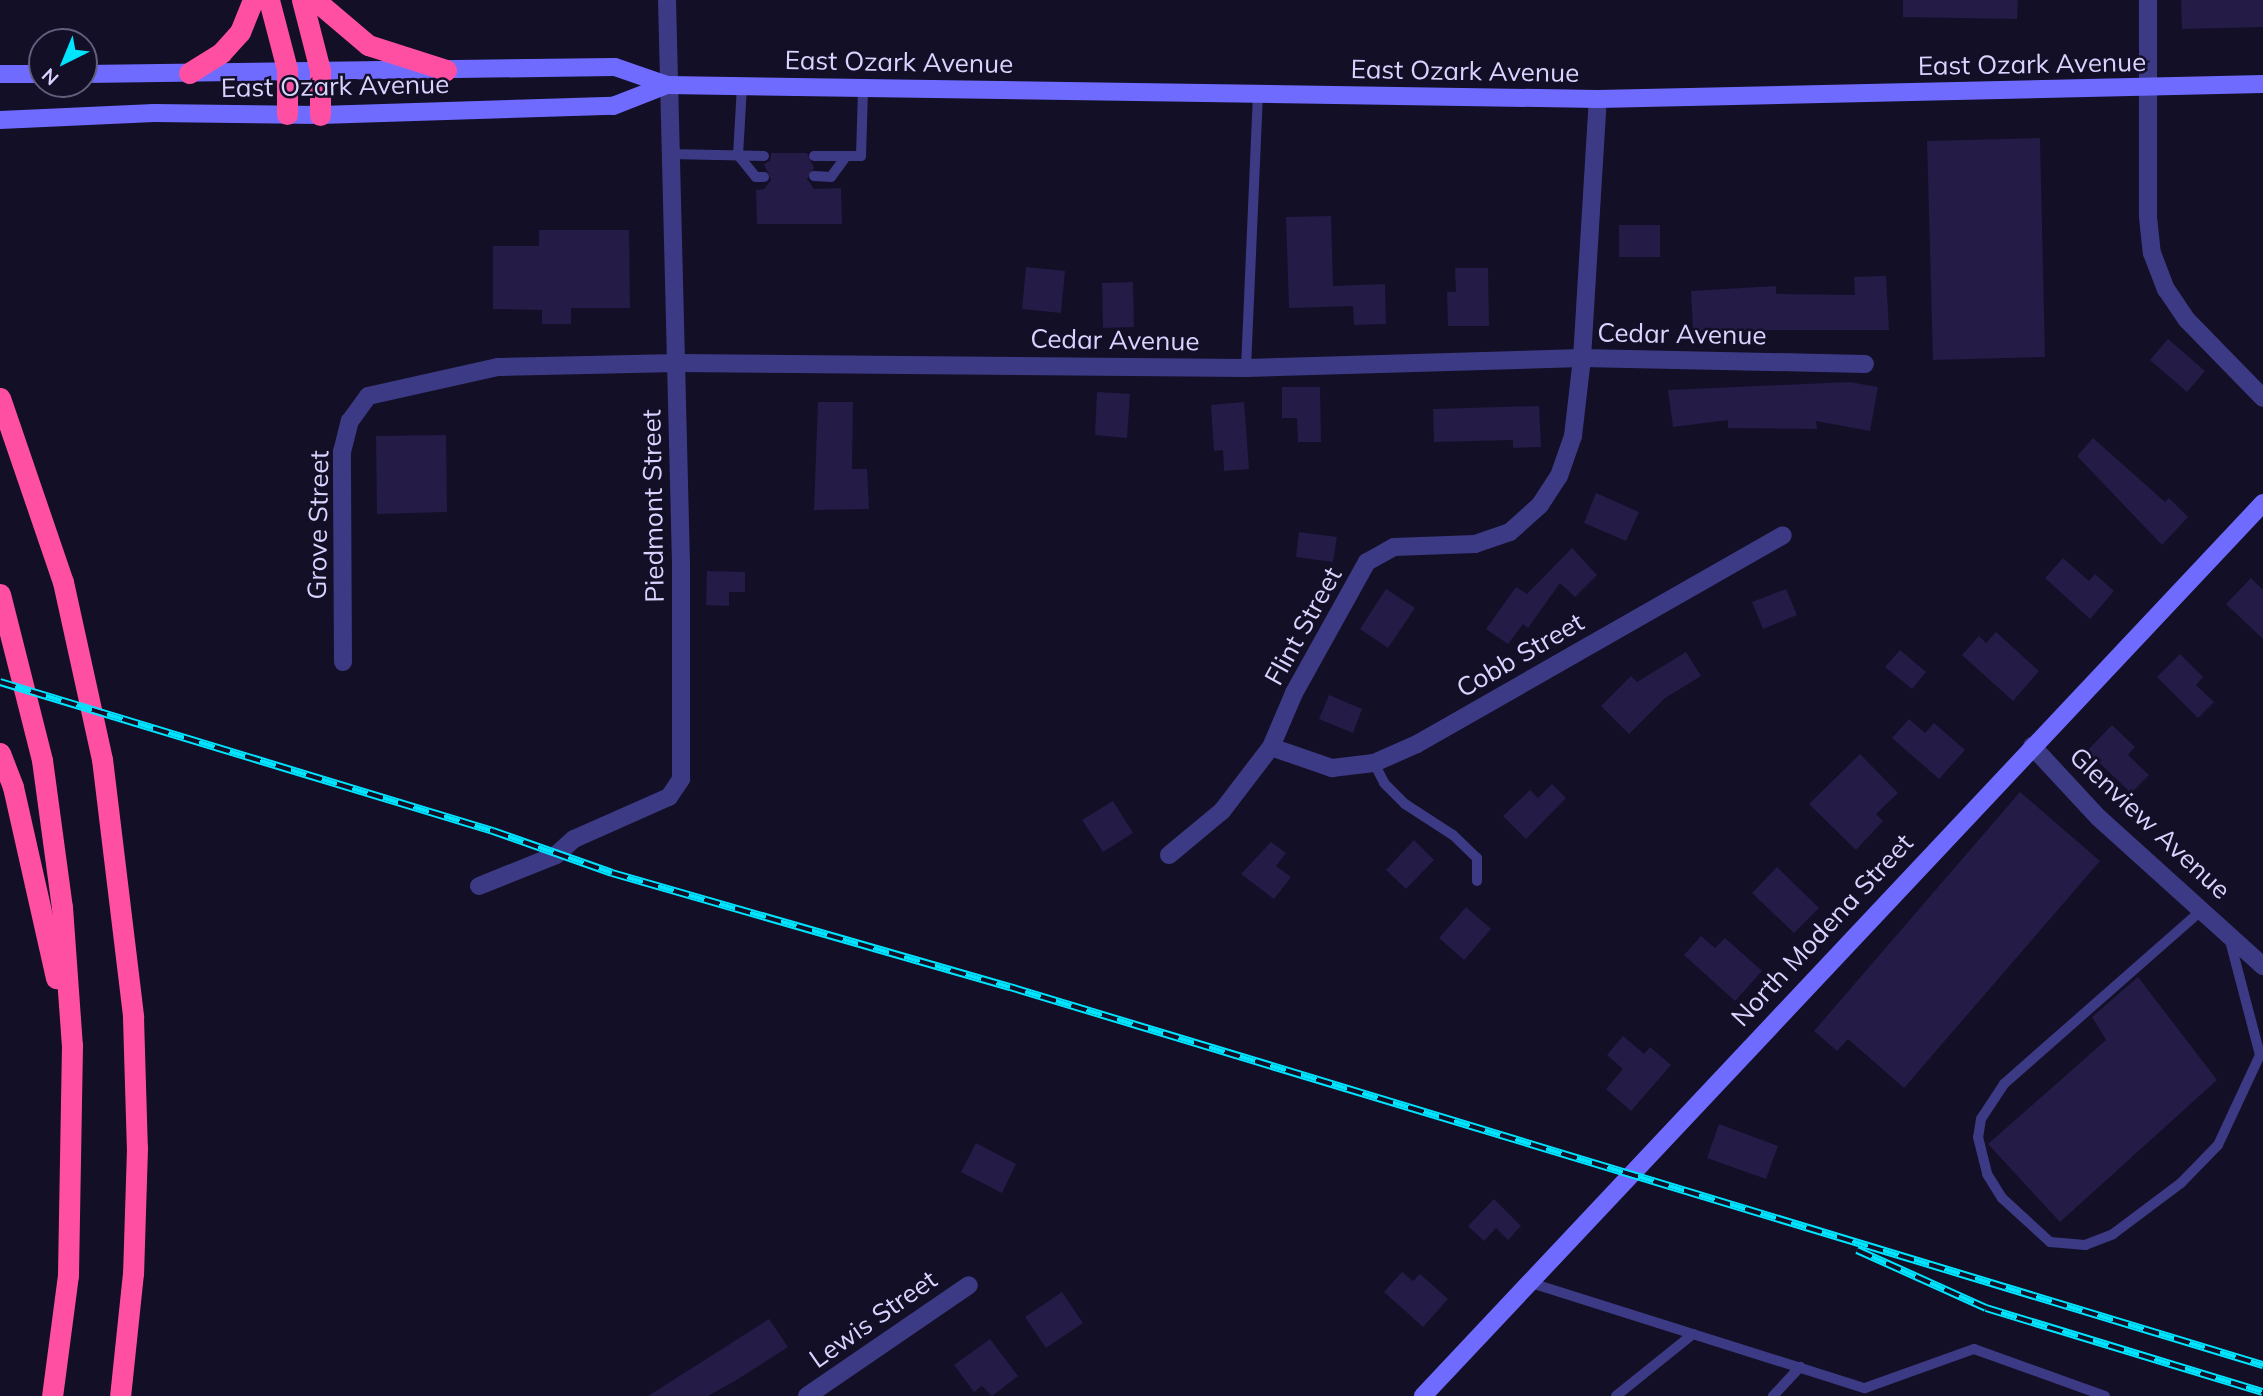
<!DOCTYPE html>
<html>
<head>
<meta charset="utf-8">
<style>
	body { margin:0 }
	#map { position:relative; width:2263px; height:1396px; overflow:hidden; background:#130f26; font-family:Mulish,sans-serif }
	div>[style] { position:absolute }
	[style*='--x'] { left:calc(var(--x)*1px); top:calc(var(--y)*1px); width:calc(var(--w)*1px); rotate:calc(var(--a)*1deg) }
	.building>* { inset:0; background:#241b47 }
	.lane>* { height:10px; margin:-5px; padding:0 5px; transform-origin:5px; border-radius:5px; background:#3d3a85 }
	.street>* { height:18px; margin:-9px; padding:0 9px; transform-origin:9px; border-radius:9px; background:#3d3a85 }
	.secondary>* { height:18px; margin:-9px; padding:0 9px; transform-origin:9px; border-radius:9px; background:#6f6bff }
	.highway>* { height:21px; margin:-10.5px; padding:0 10.5px; transform-origin:10.5px; border-radius:10.5px; background:#ff4fa3 }
	.rail>* { height:8px; margin-top:-4px; transform-origin:0; background:repeating-linear-gradient(90deg,#130f26 0 16px,#00e5ff 0 32px); box-sizing:border-box; border-block:2px solid #00e5ff }
	span { translate:-50% -50%; white-space:nowrap; text-align:center; line-height:1.15; -webkit-text-stroke:5px #130f26; paint-order:stroke }
	.street-label { font-size:26px; color:#d9d4ff }
	.north { position:absolute; left:28px; top:28px; width:70px; height:70px; box-sizing:border-box; background:#130f26; border:2px solid #625e7d; border-radius:50%; rotate:223deg; font-size:19px; font-weight:700; line-height:28px; text-align:center; color:#d9d4ff }
	.north::after { content:''; display:block; margin:auto; width:24px; height:32px; background:#00e5ff; clip-path:polygon(50% 0,100% 100%,50% 72%,0 100%) }
</style>
</head>
<body>
<div id="map">
	<div class="building">
		<i style="clip-path:polygon(1903px 0,2018px 0,2017px 19px,1903px 17px)"></i>
		<i style="clip-path:polygon(2181px 0,2263px 0,2263px 27px,2182px 29px)"></i>
		<i style="clip-path:polygon(2040px 138px,2045px 357px,1933px 360px,1927px 141px)"></i>
		<i style="clip-path:polygon(771px 153px,807px 153px,814px 168px,807px 179px,814px 189px,841px 188px,842px 224px,757px 224px,756px 190px,764px 189px,771px 180px,764px 164px,770px 161px)"></i>
		<i style="clip-path:polygon(1331px 216px,1333px 286px,1385px 284px,1386px 324px,1354px 325px,1353px 306px,1289px 308px,1286px 217px)"></i>
		<i style="clip-path:polygon(1619px 225px,1660px 225px,1660px 257px,1619px 257px)"></i>
		<i style="clip-path:polygon(539px 230px,629px 230px,630px 308px,571px 308px,571px 324px,542px 324px,542px 310px,493px 309px,493px 246px,539px 246px)"></i>
		<i style="clip-path:polygon(1026px 267px,1065px 271px,1061px 313px,1022px 309px)"></i>
		<i style="clip-path:polygon(1455px 268px,1488px 268px,1489px 326px,1448px 326px,1447px 292px,1456px 292px)"></i>
		<i style="clip-path:polygon(1886px 276px,1889px 330px,1693px 330px,1691px 291px,1776px 286px,1776px 294px,1855px 295px,1854px 277px)"></i>
		<i style="clip-path:polygon(1133px 282px,1134px 327px,1103px 328px,1102px 283px)"></i>
		<i style="clip-path:polygon(2168px 339px,2205px 371px,2187px 392px,2150px 360px)"></i>
		<i style="clip-path:polygon(1849px 382px,1878px 387px,1870px 431px,1816px 421px,1817px 429px,1728px 428px,1728px 420px,1673px 427px,1668px 390px)"></i>
		<i style="clip-path:polygon(1282px 387px,1320px 387px,1321px 442px,1298px 442px,1297px 418px,1282px 418px)"></i>
		<i style="clip-path:polygon(1097px 392px,1130px 394px,1127px 438px,1095px 435px)"></i>
		<i style="clip-path:polygon(818px 402px,853px 402px,852px 469px,867px 469px,869px 509px,814px 510px)"></i>
		<i style="clip-path:polygon(1244px 402px,1249px 469px,1224px 471px,1223px 450px,1214px 451px,1211px 405px)"></i>
		<i style="clip-path:polygon(1539px 406px,1541px 447px,1513px 448px,1513px 440px,1434px 442px,1433px 409px)"></i>
		<i style="clip-path:polygon(446px 435px,447px 512px,377px 514px,376px 436px)"></i>
		<i style="clip-path:polygon(2093px 438px,2165px 502px,2169px 498px,2188px 517px,2162px 545px,2077px 456px)"></i>
		<i style="clip-path:polygon(1596px 493px,1639px 512px,1626px 541px,1584px 523px)"></i>
		<i style="clip-path:polygon(1299px 532px,1337px 537px,1333px 562px,1296px 557px)"></i>
		<i style="clip-path:polygon(1572px 548px,1597px 575px,1575px 597px,1560px 583px,1528px 628px,1523px 624px,1508px 644px,1486px 629px,1516px 587px,1527px 594px)"></i>
		<i style="clip-path:polygon(2063px 558px,2089px 581px,2095px 574px,2114px 591px,2090px 619px,2045px 578px)"></i>
		<i style="clip-path:polygon(707px 571px,745px 572px,745px 592px,729px 592px,729px 606px,706px 605px)"></i>
		<i style="clip-path:polygon(2251px 578px,2263px 590px,2263px 639px,2226px 604px)"></i>
		<i style="clip-path:polygon(1386px 589px,1415px 608px,1388px 648px,1360px 629px)"></i>
		<i style="clip-path:polygon(1786px 589px,1797px 615px,1763px 629px,1752px 602px)"></i>
		<i style="clip-path:polygon(1996px 632px,2039px 671px,2013px 701px,1962px 655px,1979px 636px,1986px 643px)"></i>
		<i style="clip-path:polygon(1900px 650px,1926px 672px,1912px 689px,1885px 667px)"></i>
		<i style="clip-path:polygon(1686px 652px,1701px 676px,1665px 698px,1629px 734px,1601px 706px,1631px 676px,1637px 682px)"></i>
		<i style="clip-path:polygon(2180px 654px,2203px 677px,2196px 685px,2214px 702px,2198px 718px,2157px 677px)"></i>
		<i style="clip-path:polygon(1329px 695px,1362px 709px,1353px 733px,1319px 719px)"></i>
		<i style="clip-path:polygon(1909px 719px,1925px 733px,1934px 723px,1965px 750px,1939px 779px,1892px 738px)"></i>
		<i style="clip-path:polygon(2112px 725px,2135px 747px,2128px 755px,2149px 775px,2131px 793px,2087px 751px)"></i>
		<i style="clip-path:polygon(1860px 754px,1898px 793px,1876px 814px,1883px 821px,1856px 850px,1809px 804px)"></i>
		<i style="clip-path:polygon(1552px 784px,1566px 798px,1526px 839px,1503px 816px,1530px 790px,1538px 798px)"></i>
		<i style="clip-path:polygon(2020px 792px,2100px 861px,1904px 1088px,1848px 1039px,1837px 1051px,1814px 1031px)"></i>
		<i style="clip-path:polygon(1113px 801px,1133px 833px,1103px 852px,1082px 820px)"></i>
		<i style="clip-path:polygon(1414px 840px,1434px 860px,1406px 889px,1386px 870px)"></i>
		<i style="clip-path:polygon(1271px 842px,1286px 853px,1276px 866px,1291px 877px,1274px 899px,1241px 874px)"></i>
		<i style="clip-path:polygon(1777px 867px,1819px 908px,1794px 933px,1752px 893px)"></i>
		<i style="clip-path:polygon(1466px 907px,1491px 929px,1464px 960px,1439px 938px)"></i>
		<i style="clip-path:polygon(1701px 936px,1715px 948px,1725px 938px,1762px 971px,1735px 1001px,1684px 955px)"></i>
		<i style="clip-path:polygon(2138px 977px,2217px 1080px,2060px 1222px,1988px 1144px,2106px 1040px,2092px 1017px)"></i>
		<i style="clip-path:polygon(1623px 1036px,1644px 1054px,1650px 1047px,1671px 1065px,1631px 1111px,1606px 1089px,1623px 1069px,1607px 1055px)"></i>
		<i style="clip-path:polygon(1719px 1124px,1778px 1146px,1766px 1179px,1707px 1158px)"></i>
		<i style="clip-path:polygon(976px 1143px,1016px 1164px,1002px 1193px,961px 1172px)"></i>
		<i style="clip-path:polygon(1494px 1199px,1521px 1226px,1508px 1240px,1496px 1228px,1484px 1241px,1468px 1226px)"></i>
		<i style="clip-path:polygon(1402px 1272px,1413px 1281px,1420px 1274px,1448px 1299px,1423px 1327px,1384px 1292px)"></i>
		<i style="clip-path:polygon(1062px 1292px,1083px 1323px,1046px 1348px,1025px 1317px)"></i>
		<i style="clip-path:polygon(769px 1319px,788px 1347px,735px 1381px,708px 1396px,648px 1396px)"></i>
		<i style="clip-path:polygon(990px 1339px,1018px 1376px,992px 1396px,982px 1386px,974px 1392px,954px 1365px)"></i>
	</div>
	<div class="lane">
		<i style="--x:742;--y:86;--w:69;--a:93.3"></i>
		<i style="--x:738;--y:155;--w:28;--a:51"></i>
		<i style="--x:756;--y:177;--w:8;--a:0"></i>
		<i style="--x:670;--y:154;--w:94;--a:1.2"></i>
		<i style="--x:814;--y:156;--w:47;--a:0"></i>
		<i style="--x:861;--y:156;--w:68;--a:-88.3"></i>
		<i style="--x:814;--y:176;--w:17;--a:3"></i>
		<i style="--x:831;--y:177;--w:26;--a:-54"></i>
		<i style="--x:1246;--y:368;--w:272;--a:-87.5"></i>
		<i style="--x:1374;--y:763;--w:22;--a:63"></i>
		<i style="--x:1384;--y:783;--w:30;--a:45"></i>
		<i style="--x:1405;--y:804;--w:57;--a:32.9"></i>
		<i style="--x:1453;--y:835;--w:33;--a:44"></i>
		<i style="--x:1477;--y:858;--w:23;--a:90"></i>
		<i style="--x:2203;--y:909;--w:265;--a:138.7"></i>
		<i style="--x:2004;--y:1084;--w:42;--a:123.3"></i>
		<i style="--x:1981;--y:1119;--w:18;--a:99"></i>
		<i style="--x:1978;--y:1137;--w:38;--a:76"></i>
		<i style="--x:1987;--y:1174;--w:28;--a:58"></i>
		<i style="--x:2002;--y:1198;--w:65;--a:42.5"></i>
		<i style="--x:2050;--y:1242;--w:35;--a:5"></i>
		<i style="--x:2085;--y:1245;--w:30;--a:-21"></i>
		<i style="--x:2113;--y:1234;--w:85;--a:-36.9"></i>
		<i style="--x:2181;--y:1183;--w:53;--a:-45.8"></i>
		<i style="--x:2218;--y:1145;--w:99;--a:-65"></i>
		<i style="--x:2260;--y:1055;--w:122;--a:-104.7"></i>
		<i style="--x:1528;--y:1282;--w:353;--a:17.5"></i>
		<i style="--x:1865;--y:1388;--w:116;--a:-19.7"></i>
		<i style="--x:1974;--y:1349;--w:139;--a:19.7"></i>
		<i style="--x:1616;--y:1396;--w:99;--a:-38.8"></i>
		<i style="--x:1773;--y:1396;--w:40;--a:-47"></i>
	</div>
	<div class="street">
		<i style="--x:2148;--y:0;--w:217;--a:90"></i>
		<i style="--x:2148;--y:217;--w:36;--a:84"></i>
		<i style="--x:2152;--y:253;--w:39;--a:69"></i>
		<i style="--x:2166;--y:289;--w:37;--a:56"></i>
		<i style="--x:2187;--y:320;--w:109;--a:45.7"></i>
		<i style="--x:343;--y:662;--w:210;--a:-90.3"></i>
		<i style="--x:342;--y:452;--w:32;--a:-76"></i>
		<i style="--x:350;--y:421;--w:31;--a:-54"></i>
		<i style="--x:368;--y:396;--w:133;--a:-12.6"></i>
		<i style="--x:498;--y:367;--w:179;--a:-1.3"></i>
		<i style="--x:677;--y:363;--w:569;--a:0.5"></i>
		<i style="--x:1246;--y:368;--w:336;--a:-1.7"></i>
		<i style="--x:1582;--y:358;--w:283;--a:1.2"></i>
		<i style="--x:2032;--y:746;--w:98;--a:47.1"></i>
		<i style="--x:2099;--y:818;--w:221;--a:42.1"></i>
		<i style="--x:1271;--y:747;--w:65;--a:19"></i>
		<i style="--x:1332;--y:768;--w:42;--a:-6.8"></i>
		<i style="--x:1374;--y:763;--w:47;--a:-23.8"></i>
		<i style="--x:1417;--y:744;--w:421;--a:-29.7"></i>
		<i style="--x:1169;--y:855;--w:69;--a:-39.7"></i>
		<i style="--x:1222;--y:811;--w:81;--a:-52.6"></i>
		<i style="--x:1271;--y:747;--w:59;--a:-66.9"></i>
		<i style="--x:1294;--y:693;--w:150;--a:-60.9"></i>
		<i style="--x:1367;--y:562;--w:31;--a:-29"></i>
		<i style="--x:1394;--y:547;--w:81;--a:-2.1"></i>
		<i style="--x:1475;--y:544;--w:37;--a:-19"></i>
		<i style="--x:1510;--y:532;--w:40;--a:-42"></i>
		<i style="--x:1540;--y:505;--w:35;--a:-57"></i>
		<i style="--x:1559;--y:476;--w:42;--a:-70.7"></i>
		<i style="--x:1573;--y:436;--w:79;--a:-83.4"></i>
		<i style="--x:1582;--y:358;--w:259;--a:-86.5"></i>
		<i style="--x:479;--y:886;--w:83;--a:-21.9"></i>
		<i style="--x:556;--y:855;--w:24;--a:-42"></i>
		<i style="--x:574;--y:839;--w:104;--a:-23.9"></i>
		<i style="--x:669;--y:797;--w:22;--a:-56"></i>
		<i style="--x:681;--y:779;--w:215;--a:-90"></i>
		<i style="--x:681;--y:564;--w:564;--a:-91.42"></i>
		<i style="--x:807;--y:1396;--w:196;--a:-34.4"></i>
	</div>
	<div class="secondary">
		<i style="--x:0;--y:74;--w:42;--a:0"></i>
		<i style="--x:84;--y:74;--w:531;--a:-0.76"></i>
		<i style="--x:615;--y:67;--w:55;--a:19.1"></i>
		<i style="--x:667;--y:85;--w:931;--a:0.86"></i>
		<i style="--x:1598;--y:99;--w:665;--a:-1.29"></i>
		<i style="--x:0;--y:120;--w:154;--a:-2.6"></i>
		<i style="--x:154;--y:113;--w:166;--a:0.7"></i>
		<i style="--x:320;--y:115;--w:293;--a:-1.8"></i>
		<i style="--x:613;--y:106;--w:58;--a:-21.3"></i>
		<i style="--x:1423;--y:1396;--w:1226;--a:-46.75"></i>
	</div>
	<div class="highway">
		<i style="--x:269;--y:0;--w:71;--a:75.4"></i>
		<i style="--x:287;--y:69;--w:45;--a:90"></i>
		<i style="--x:302;--y:0;--w:72;--a:75.6"></i>
		<i style="--x:320;--y:70;--w:45;--a:90"></i>
		<i style="--x:315;--y:0;--w:70;--a:40.3"></i>
		<i style="--x:368;--y:45;--w:82;--a:17.8"></i>
		<i style="--x:189;--y:73;--w:38;--a:-32"></i>
		<i style="--x:221;--y:53;--w:28;--a:-48"></i>
		<i style="--x:240;--y:32;--w:35;--a:-68"></i>
		<i style="--x:0;--y:398;--w:194;--a:71.1"></i>
		<i style="--x:63;--y:582;--w:181;--a:77.6"></i>
		<i style="--x:102;--y:759;--w:260;--a:83.1"></i>
		<i style="--x:133;--y:1017;--w:131;--a:88.3"></i>
		<i style="--x:137;--y:1148;--w:125;--a:91.8"></i>
		<i style="--x:133;--y:1273;--w:124;--a:96"></i>
		<i style="--x:0;--y:594;--w:171;--a:75.8"></i>
		<i style="--x:42;--y:760;--w:148;--a:82.3"></i>
		<i style="--x:62;--y:907;--w:138;--a:85.9"></i>
		<i style="--x:72;--y:1045;--w:230;--a:91"></i>
		<i style="--x:68;--y:1275;--w:122;--a:97.5"></i>
		<i style="--x:0;--y:753;--w:36;--a:69"></i>
		<i style="--x:13;--y:787;--w:196;--a:77.3"></i>
	</div>
	<div class="rail">
		<i style="--x:0;--y:682;--w:515;--a:16.82"></i>
		<i style="--x:493;--y:831;--w:126;--a:19.4"></i>
		<i style="--x:612;--y:873;--w:414;--a:16"></i>
		<i style="--x:1010;--y:987;--w:1309;--a:16.79"></i>
		<i style="--x:1857;--y:1250;--w:141;--a:24.2"></i>
		<i style="--x:1986;--y:1308;--w:289;--a:16.9"></i>
	</div>
	<div class="street-label">
		<span style="left:899px;top:62px;rotate:1deg">East Ozark Avenue</span>
		<span style="left:2032px;top:64px;rotate:-1deg">East Ozark Avenue</span>
		<span style="left:1465px;top:71px;rotate:1deg">East Ozark Avenue</span>
		<span style="left:335px;top:86px;rotate:-1deg">East Ozark Avenue</span>
		<span style="left:1682px;top:334px;rotate:1deg">Cedar Avenue</span>
		<span style="left:1115px;top:340px;rotate:1deg">Cedar Avenue</span>
		<span style="left:653px;top:506px;rotate:-91deg">Piedmont Street</span>
		<span style="left:318px;top:525px;rotate:-89deg">Grove Street</span>
		<span style="left:1303px;top:626px;rotate:-61deg">Flint Street</span>
		<span style="left:1520px;top:655px;rotate:-30deg">Cobb Street</span>
		<span style="left:2150px;top:823px;rotate:43deg">Glenview Avenue</span>
		<span style="left:1822px;top:930px;rotate:-47deg">North Modena Street</span>
		<span style="left:873px;top:1319px;rotate:-35deg">Lewis Street</span>
	</div>
	<div class="north">N</div>
</div>
</body>
</html>
